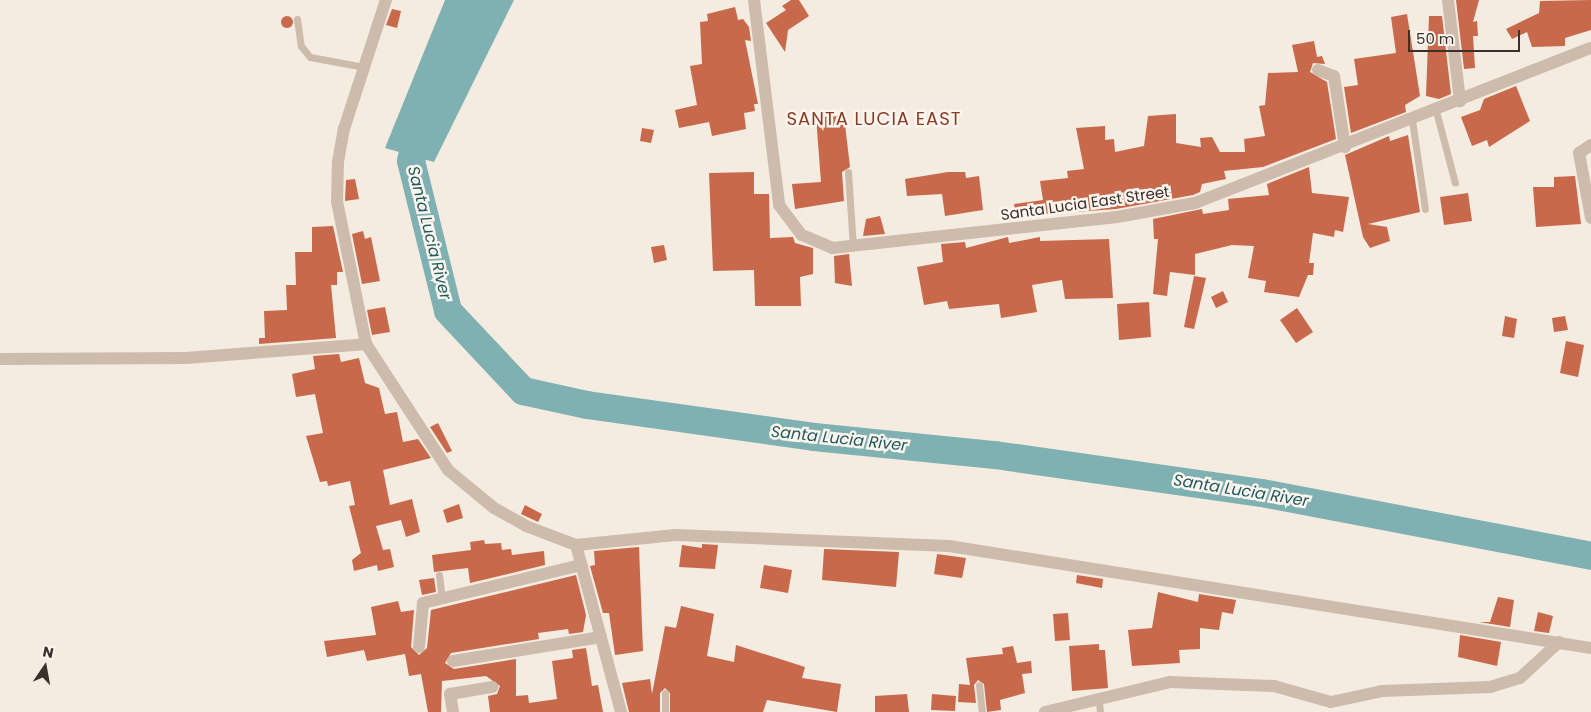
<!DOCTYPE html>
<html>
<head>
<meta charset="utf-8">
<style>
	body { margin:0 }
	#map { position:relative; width:1591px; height:712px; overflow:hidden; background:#f4ebe1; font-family:Poppins,sans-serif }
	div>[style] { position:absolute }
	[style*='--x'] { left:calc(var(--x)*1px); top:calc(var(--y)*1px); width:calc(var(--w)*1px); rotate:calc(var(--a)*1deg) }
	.water>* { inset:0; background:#7fb0b2 }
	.river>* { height:28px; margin:-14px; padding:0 14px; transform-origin:14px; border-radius:14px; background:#7fb0b2 }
	.building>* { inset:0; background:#c8694b }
	.round { border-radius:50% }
	.lane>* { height:7px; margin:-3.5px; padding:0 3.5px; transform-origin:3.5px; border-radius:3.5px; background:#cdbbac }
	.street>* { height:12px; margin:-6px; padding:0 6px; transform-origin:6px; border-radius:6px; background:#cdbbac }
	span { translate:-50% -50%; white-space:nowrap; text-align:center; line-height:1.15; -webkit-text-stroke:5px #fbf5ee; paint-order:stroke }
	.street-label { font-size:15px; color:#3b302b }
	.water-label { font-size:16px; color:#1f5a5e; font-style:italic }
	.quarter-label { font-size:18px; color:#8c3b22; letter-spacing:1px }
	.north { position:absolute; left:20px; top:642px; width:50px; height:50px; -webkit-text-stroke:4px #fbf5ee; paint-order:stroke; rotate:12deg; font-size:14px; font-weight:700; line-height:20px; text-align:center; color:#3b302b }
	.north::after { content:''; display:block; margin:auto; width:18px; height:22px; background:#3b302b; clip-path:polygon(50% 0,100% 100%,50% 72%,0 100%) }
	.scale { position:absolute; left:1408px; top:30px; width:112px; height:22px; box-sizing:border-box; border:2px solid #3b302b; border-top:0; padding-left:6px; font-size:15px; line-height:18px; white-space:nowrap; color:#3b302b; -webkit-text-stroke:4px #fbf5ee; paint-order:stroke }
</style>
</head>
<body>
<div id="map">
	<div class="water">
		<i style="clip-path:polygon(445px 0,514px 0,434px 162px,385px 148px)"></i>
	</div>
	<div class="river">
		<i style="--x:421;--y:120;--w:42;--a:103.7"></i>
		<i style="--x:411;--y:161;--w:154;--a:76.1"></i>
		<i style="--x:448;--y:311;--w:110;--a:46.8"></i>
		<i style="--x:523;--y:391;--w:66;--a:12.3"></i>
		<i style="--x:587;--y:405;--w:229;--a:8"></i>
		<i style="--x:814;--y:437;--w:182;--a:5.7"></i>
		<i style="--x:995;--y:455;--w:270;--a:8.1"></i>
		<i style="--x:1262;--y:493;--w:335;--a:10.8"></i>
	</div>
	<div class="building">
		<i style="clip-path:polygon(791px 0,799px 0,809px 16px,788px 30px,785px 52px,766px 23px,786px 10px,782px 6px)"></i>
		<i style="clip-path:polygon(1456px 0,1479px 0,1473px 22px,1477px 21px,1478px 36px,1473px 36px,1475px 68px,1464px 69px)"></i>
		<i style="clip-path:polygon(1591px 0,1591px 30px,1565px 38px,1565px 46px,1532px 47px,1527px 32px,1512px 39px,1506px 29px,1539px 13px,1540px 1px)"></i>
		<i style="clip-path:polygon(735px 7px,738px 20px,743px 19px,749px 27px,751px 41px,745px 40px,758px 104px,754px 104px,755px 111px,744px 113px,746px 129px,712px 136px,709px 122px,679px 128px,675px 110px,697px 105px,690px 66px,702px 64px,700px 22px,708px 21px,707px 14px)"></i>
		<i style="clip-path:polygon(392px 9px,401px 11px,397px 28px,386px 25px)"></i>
		<i style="clip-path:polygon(1407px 14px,1420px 96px,1405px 105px,1406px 112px,1351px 133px,1344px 87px,1358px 85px,1354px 59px,1396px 53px,1391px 17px)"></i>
		<i class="round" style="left:281px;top:16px;width:12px;height:12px"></i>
		<i style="clip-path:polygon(1429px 16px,1442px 16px,1451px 94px,1439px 99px,1426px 96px)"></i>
		<i style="clip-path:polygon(1314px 41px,1317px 57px,1322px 56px,1325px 64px,1313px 63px,1310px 72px,1327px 82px,1336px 139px,1263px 167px,1224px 171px,1226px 179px,1202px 184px,1200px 192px,1193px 195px,1116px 209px,1016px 216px,1014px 204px,1043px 200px,1040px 181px,1068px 178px,1067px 171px,1084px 169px,1076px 128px,1105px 126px,1105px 140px,1114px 139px,1115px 152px,1144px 146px,1148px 116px,1176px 114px,1176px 143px,1201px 147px,1200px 138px,1212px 137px,1220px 152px,1245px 152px,1244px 139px,1265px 136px,1259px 106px,1265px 105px,1268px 73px,1298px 72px,1292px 45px)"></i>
		<i style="clip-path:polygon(1516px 86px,1530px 121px,1489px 147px,1487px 140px,1472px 146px,1461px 117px,1480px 110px,1484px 99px)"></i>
		<i style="clip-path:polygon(844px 116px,850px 167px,842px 172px,844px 201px,795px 209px,792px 184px,821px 182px,816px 117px)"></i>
		<i style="clip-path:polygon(642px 128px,654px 130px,651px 143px,640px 141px)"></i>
		<i style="clip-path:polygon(1408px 135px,1420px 212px,1368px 224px,1387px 227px,1390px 241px,1370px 248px,1363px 237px,1345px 155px,1389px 136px,1390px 141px)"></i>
		<i style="clip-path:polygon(1309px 167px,1312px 193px,1349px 197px,1343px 232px,1335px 230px,1334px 237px,1313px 233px,1309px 263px,1314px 263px,1313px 275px,1308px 275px,1299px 297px,1264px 292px,1266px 281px,1248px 278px,1254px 246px,1232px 245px,1195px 254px,1195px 275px,1170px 272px,1167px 296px,1153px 294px,1158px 239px,1154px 239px,1153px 219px,1202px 209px,1203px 214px,1229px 210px,1228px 199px,1269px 195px,1267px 184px)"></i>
		<i style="clip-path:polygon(754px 172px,754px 194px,769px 194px,770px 238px,793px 237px,795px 243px,813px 248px,813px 274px,800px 277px,801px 306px,755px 306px,754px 270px,713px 271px,709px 173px)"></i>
		<i style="clip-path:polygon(948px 172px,965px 172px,966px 178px,979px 176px,983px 210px,945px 216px,942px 194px,907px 196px,905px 179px)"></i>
		<i style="clip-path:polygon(1575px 176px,1581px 224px,1536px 227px,1533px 187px,1554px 187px,1554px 177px)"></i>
		<i style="clip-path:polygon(355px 179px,359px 199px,345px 201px,346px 180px)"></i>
		<i style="clip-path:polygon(1468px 193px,1472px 221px,1444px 225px,1440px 197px)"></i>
		<i style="clip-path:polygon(880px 216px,885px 234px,863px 236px,866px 219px)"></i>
		<i style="clip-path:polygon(333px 226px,343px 272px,337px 272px,337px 285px,331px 285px,336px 338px,259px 344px,259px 338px,265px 338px,264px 311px,287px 310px,286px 285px,296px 285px,295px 252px,312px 252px,312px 227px)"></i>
		<i style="clip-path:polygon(363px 231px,365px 239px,371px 237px,380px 281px,362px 284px,352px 234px)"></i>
		<i style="clip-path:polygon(1008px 237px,1009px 243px,1040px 237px,1040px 241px,1109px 239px,1113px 298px,1065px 299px,1062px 280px,1032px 285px,1037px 312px,1001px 318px,999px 304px,949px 309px,947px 301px,924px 305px,917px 267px,943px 262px,941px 244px,965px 242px,966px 248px)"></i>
		<i style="clip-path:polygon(664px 245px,667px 260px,654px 263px,651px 247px)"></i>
		<i style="clip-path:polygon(849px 254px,852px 286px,835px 283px,834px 256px)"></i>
		<i style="clip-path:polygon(1194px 276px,1206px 278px,1194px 329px,1184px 327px)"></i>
		<i style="clip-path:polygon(1223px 291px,1228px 302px,1216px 308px,1211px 297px)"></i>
		<i style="clip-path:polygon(1149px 302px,1151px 337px,1119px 340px,1117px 304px)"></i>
		<i style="clip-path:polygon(385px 307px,390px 332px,372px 335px,367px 310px)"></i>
		<i style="clip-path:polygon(1297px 308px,1313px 332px,1296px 343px,1280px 320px)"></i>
		<i style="clip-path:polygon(1505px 316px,1517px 319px,1514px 338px,1502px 336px)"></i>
		<i style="clip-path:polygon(1565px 316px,1568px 330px,1554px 332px,1552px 318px)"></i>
		<i style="clip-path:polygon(1566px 341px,1584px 345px,1578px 377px,1560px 373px)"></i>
		<i style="clip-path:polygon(339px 354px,341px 362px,359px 358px,365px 383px,379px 388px,385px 414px,397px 412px,403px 442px,418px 439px,431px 458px,383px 470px,390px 505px,412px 499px,420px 532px,406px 537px,401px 520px,376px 526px,383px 550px,390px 549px,394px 567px,378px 571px,377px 565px,354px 571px,352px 560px,361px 553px,349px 506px,355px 505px,350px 481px,328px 486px,327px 481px,320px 482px,306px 436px,323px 433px,315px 394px,296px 397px,292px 374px,315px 369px,313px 356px)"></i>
		<i style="clip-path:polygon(438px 423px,452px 451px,447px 453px,430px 427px)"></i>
		<i style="clip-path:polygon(459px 504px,463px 518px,447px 523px,443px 510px)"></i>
		<i style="clip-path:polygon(525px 505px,542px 514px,538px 522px,521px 514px)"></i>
		<i style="clip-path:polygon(484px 540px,485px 544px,501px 543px,502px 550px,511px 549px,512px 555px,544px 551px,545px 565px,470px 583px,468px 568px,434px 572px,432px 555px,471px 550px,470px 542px)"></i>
		<i style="clip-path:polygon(702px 544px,718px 545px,715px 569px,679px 567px,682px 545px,702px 548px)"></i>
		<i style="clip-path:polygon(639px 547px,643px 651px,615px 655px,609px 613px,603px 613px,590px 566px,595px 565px,594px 551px)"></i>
		<i style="clip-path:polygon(824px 549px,899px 552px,896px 587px,822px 580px)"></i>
		<i style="clip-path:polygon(937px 554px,966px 558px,962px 578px,934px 574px)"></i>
		<i style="clip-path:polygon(764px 565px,792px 570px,788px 593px,760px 588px)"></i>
		<i style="clip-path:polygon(576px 575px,586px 615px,583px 632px,569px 634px,568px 629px,538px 633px,539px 639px,451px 653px,445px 663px,454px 669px,516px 659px,516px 696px,528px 695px,529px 703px,557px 699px,552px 661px,573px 658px,572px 650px,586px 648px,592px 686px,598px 685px,603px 712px,490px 712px,488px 696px,497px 694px,500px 686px,486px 676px,442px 681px,441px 712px,428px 712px,421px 674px,409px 676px,405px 654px,367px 661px,364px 650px,327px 657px,324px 641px,376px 635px,371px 607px,398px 601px,401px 612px,414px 610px,411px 647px,419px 655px,427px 648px,431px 610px)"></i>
		<i style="clip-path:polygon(1077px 575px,1103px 579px,1102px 588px,1076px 583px)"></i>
		<i style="clip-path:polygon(434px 578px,436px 592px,422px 595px,419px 580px)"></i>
		<i style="clip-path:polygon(1158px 592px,1198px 602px,1199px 594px,1236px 600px,1233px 614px,1222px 612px,1219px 630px,1200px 628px,1200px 649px,1179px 650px,1180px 663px,1132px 666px,1128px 630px,1152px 628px)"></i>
		<i style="clip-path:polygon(1498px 597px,1514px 600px,1510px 627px,1479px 622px,1490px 622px)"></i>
		<i style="clip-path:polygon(681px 606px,714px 614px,707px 656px,734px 662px,736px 645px,805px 667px,802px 678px,841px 684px,837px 712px,767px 700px,763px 712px,670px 712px,670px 693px,665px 688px,660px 693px,660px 712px,629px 712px,622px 683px,650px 679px,652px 694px,665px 626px,676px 628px)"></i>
		<i style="clip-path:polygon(1538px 612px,1553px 616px,1549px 633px,1534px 631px)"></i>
		<i style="clip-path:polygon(1068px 613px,1070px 640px,1055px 641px,1053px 614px)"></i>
		<i style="clip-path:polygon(1460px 635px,1501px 642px,1497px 666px,1458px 657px)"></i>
		<i style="clip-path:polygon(1099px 644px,1099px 650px,1105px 650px,1108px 688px,1072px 691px,1069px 646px)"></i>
		<i style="clip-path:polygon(1013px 646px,1017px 663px,1031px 661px,1032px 673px,1022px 674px,1025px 693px,1000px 700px,1001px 710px,987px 712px,984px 684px,978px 680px,974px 685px,976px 703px,958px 702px,959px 684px,970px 685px,966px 658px,1003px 654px,1002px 648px)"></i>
		<i style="clip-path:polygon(907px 694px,909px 712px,875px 712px,875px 696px)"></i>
		<i style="clip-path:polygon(932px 694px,956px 696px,955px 711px,931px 710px)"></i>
	</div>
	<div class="lane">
		<i style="--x:297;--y:19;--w:27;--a:82"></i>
		<i style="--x:301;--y:46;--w:14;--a:51"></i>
		<i style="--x:310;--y:57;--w:55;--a:10.5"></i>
		<i style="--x:1436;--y:111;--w:74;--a:75.2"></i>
		<i style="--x:1412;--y:120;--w:90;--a:81.7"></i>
		<i style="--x:848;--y:172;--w:75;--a:86.2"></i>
		<i style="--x:439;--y:575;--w:24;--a:83"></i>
		<i style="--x:979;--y:685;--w:27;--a:84"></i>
		<i style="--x:1099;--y:702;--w:10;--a:84"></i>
		<i style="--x:665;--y:712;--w:19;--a:-90"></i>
	</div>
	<div class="street">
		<i style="--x:754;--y:0;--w:207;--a:83"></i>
		<i style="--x:779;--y:205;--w:38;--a:53"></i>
		<i style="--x:802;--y:235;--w:33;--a:23"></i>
		<i style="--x:832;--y:248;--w:287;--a:-6.2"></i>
		<i style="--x:1117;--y:217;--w:79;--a:-10.2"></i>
		<i style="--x:1195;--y:203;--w:425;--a:-21.4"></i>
		<i style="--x:1448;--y:0;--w:102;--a:83.2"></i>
		<i style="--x:1318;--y:70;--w:17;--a:21"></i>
		<i style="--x:1334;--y:76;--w:72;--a:81.2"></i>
		<i style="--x:1591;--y:145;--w:14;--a:146"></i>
		<i style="--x:1579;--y:153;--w:66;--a:79.5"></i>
		<i style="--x:366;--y:344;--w:145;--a:-101.5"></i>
		<i style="--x:337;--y:202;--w:40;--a:-88.6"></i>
		<i style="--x:338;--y:162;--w:34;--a:-80"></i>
		<i style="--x:344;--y:129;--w:136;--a:-72"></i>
		<i style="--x:0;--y:359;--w:186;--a:-0.3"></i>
		<i style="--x:186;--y:358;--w:181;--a:-4.4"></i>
		<i style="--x:366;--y:344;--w:150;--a:56.9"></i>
		<i style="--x:448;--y:470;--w:60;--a:39.6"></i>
		<i style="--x:494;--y:508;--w:37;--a:29"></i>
		<i style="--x:526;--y:526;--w:53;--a:20.8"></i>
		<i style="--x:576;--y:545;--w:100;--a:-5.7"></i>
		<i style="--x:676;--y:535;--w:273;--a:2.3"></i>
		<i style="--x:949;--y:546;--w:650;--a:9.03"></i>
		<i style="--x:576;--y:545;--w:173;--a:74.9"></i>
		<i style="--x:419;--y:647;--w:44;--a:-84.8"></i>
		<i style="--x:423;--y:603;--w:163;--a:-13.5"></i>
		<i style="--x:453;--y:661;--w:150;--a:-9.2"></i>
		<i style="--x:453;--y:712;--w:18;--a:-99"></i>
		<i style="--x:450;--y:694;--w:43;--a:-9.5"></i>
		<i style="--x:1045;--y:712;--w:129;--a:-13.5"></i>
		<i style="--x:1170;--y:682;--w:104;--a:2.2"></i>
		<i style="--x:1274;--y:686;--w:59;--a:15.7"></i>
		<i style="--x:1331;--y:702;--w:52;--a:-12.2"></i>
		<i style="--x:1382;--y:691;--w:108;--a:-2.1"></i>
		<i style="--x:1490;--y:687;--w:31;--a:-17"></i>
		<i style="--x:1520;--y:678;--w:53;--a:-42.7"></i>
	</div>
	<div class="street-label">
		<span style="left:1085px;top:203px;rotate:-8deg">Santa Lucia East Street</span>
	</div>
	<div class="water-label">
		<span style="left:429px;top:233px;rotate:76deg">Santa Lucia River</span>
		<span style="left:839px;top:439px;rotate:6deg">Santa Lucia River</span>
		<span style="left:1241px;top:491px;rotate:9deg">Santa Lucia River</span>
	</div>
	<div class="quarter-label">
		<span style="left:874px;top:119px">SANTA LUCIA EAST</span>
	</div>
	<div class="north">N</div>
	<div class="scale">50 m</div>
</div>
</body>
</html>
